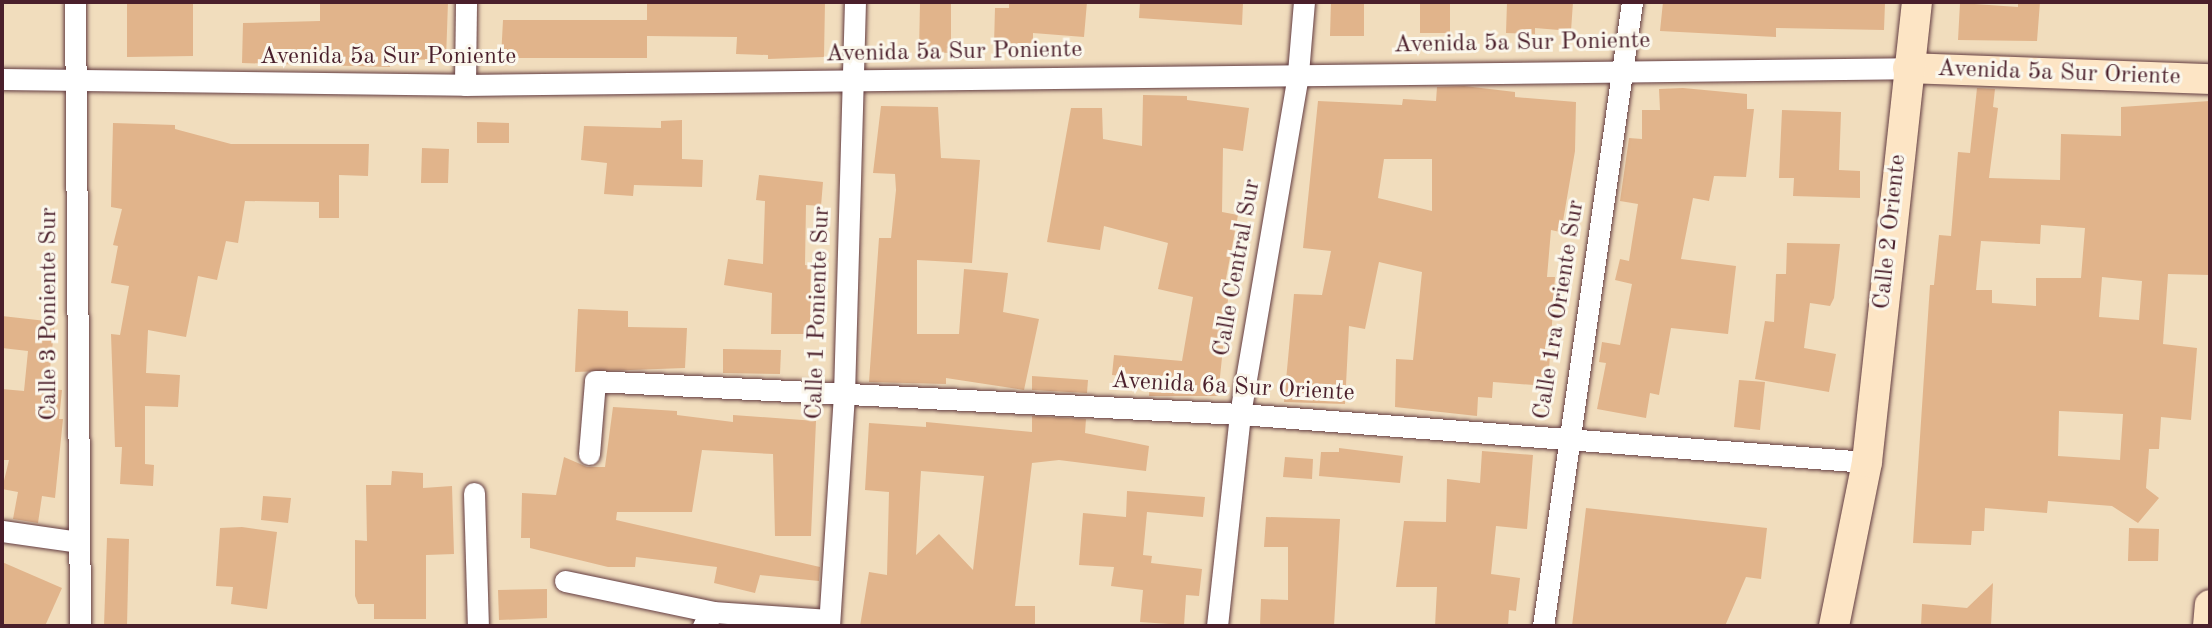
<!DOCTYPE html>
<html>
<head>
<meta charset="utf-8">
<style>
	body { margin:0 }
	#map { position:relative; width:2212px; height:628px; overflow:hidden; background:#f1ddbd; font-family:"Old Standard TT",serif }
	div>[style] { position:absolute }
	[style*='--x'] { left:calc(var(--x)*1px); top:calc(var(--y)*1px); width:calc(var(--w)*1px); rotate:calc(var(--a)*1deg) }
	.building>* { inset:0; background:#e1b48b }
	.roads { filter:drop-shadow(0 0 2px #633c41) drop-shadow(0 0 2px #633c41) }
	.street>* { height:21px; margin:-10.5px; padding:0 10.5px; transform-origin:10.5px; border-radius:10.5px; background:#fff }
	.secondary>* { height:30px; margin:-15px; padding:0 15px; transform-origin:15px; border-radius:15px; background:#fde5c5 }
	span { translate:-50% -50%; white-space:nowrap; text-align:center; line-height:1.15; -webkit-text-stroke:6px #fbf7ec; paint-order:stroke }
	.street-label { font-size:24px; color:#4a1f2b }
	.frame { position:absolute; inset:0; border:4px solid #4a1f2b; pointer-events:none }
</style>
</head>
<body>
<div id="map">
	<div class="building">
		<i style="clip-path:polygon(127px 2px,193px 2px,193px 56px,127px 57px)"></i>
		<i style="clip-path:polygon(320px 2px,448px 2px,446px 60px,390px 59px,390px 67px,242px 63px,243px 23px,320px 21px)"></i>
		<i style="clip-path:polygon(647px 2px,825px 2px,824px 57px,768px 59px,768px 55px,736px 54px,737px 37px,647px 36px,647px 58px,501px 58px,503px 20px,647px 20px)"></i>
		<i style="clip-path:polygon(920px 2px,951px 2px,951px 53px,919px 52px)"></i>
		<i style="clip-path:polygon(1009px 2px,1087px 2px,1084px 37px,1033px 33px,1033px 46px,994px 45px,995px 8px,1009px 8px)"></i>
		<i style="clip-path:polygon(1140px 2px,1243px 2px,1242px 25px,1139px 18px)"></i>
		<i style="clip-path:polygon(1331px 2px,1364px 2px,1364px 36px,1330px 36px)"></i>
		<i style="clip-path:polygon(1420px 2px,1450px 2px,1450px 33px,1420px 33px)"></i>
		<i style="clip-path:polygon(1507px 2px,1573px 2px,1571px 31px,1535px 28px,1535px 34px,1506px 33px)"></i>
		<i style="clip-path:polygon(1663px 2px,1885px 3px,1884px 30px,1776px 28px,1776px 37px,1660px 31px)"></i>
		<i style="clip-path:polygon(2018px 2px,2040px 2px,2037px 41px,1958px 40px,1960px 3px,2018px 7px)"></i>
		<i style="clip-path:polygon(evenodd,1464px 86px,1515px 92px,1515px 97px,1576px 102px,1575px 151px,1563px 221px,1560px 232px,1551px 230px,1547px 277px,1555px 277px,1548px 386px,1493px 382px,1492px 398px,1478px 397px,1477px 416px,1395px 407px,1396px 359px,1413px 360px,1422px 272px,1379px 262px,1365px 329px,1349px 326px,1345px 404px,1284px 402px,1294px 294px,1322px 295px,1331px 251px,1303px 248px,1318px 101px,1402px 105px,1403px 99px,1436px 101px,1437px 87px,1464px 86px,1384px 159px,1432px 159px,1432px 211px,1378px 198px,1384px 159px)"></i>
		<i style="clip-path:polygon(1683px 88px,1747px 94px,1747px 109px,1754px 109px,1746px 177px,1714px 176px,1709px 201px,1693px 198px,1681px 259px,1736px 266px,1728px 334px,1671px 328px,1659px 395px,1650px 393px,1646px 418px,1597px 409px,1606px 363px,1599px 362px,1602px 342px,1620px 345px,1632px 284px,1615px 280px,1620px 259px,1629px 261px,1638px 204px,1620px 201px,1629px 138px,1642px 139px,1642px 110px,1660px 110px,1659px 89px)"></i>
		<i style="clip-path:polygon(evenodd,1977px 88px,1995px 89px,1993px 107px,1998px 108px,1989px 178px,2060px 180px,2061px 134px,2121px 136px,2121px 107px,2210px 101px,2210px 275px,2168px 274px,2163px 344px,2197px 348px,2191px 420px,2161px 417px,2159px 449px,2149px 449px,2146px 488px,2159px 498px,2138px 523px,2112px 506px,2048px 501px,2047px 513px,1985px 508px,1984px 531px,1972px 531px,1971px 545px,1913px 543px,1930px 285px,1934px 285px,1939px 235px,1951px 236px,1958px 152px,1970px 153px,1977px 88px,2041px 225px,2085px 228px,2081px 278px,2036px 278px,2036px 306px,1992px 303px,1992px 290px,1976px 290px,1981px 241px,2040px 244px,2041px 225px,1977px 88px,2102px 277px,2142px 281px,2139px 320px,2099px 317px,2102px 277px,1977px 88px,2059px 411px,2123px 414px,2120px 460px,2058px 456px,2059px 411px)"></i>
		<i style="clip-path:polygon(1143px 95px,1187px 96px,1187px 100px,1249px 108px,1243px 151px,1223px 148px,1222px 212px,1238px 215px,1224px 289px,1229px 290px,1218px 396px,1149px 396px,1150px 379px,1112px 375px,1114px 355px,1182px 361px,1193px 297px,1158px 289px,1168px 243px,1104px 226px,1100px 250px,1047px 242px,1071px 108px,1102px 108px,1103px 139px,1142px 146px)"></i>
		<i style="clip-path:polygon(881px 106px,938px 107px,941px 158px,980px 160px,972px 263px,917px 260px,917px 334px,959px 334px,964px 269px,1008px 273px,1003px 312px,1039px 319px,1024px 390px,946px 378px,946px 384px,869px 382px,879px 238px,891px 238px,896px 190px,895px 174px,873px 173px)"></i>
		<i style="clip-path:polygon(1782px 110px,1841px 112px,1839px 170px,1860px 171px,1860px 198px,1793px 196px,1794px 178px,1779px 178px)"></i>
		<i style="clip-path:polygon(682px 120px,682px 159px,703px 160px,702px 187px,634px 185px,633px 196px,604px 194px,607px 163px,581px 160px,584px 126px,661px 128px,661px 121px)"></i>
		<i style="clip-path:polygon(477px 122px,509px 123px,509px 143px,477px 143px)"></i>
		<i style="clip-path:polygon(113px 123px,175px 125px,175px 129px,231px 144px,369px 144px,368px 176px,339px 175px,339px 218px,319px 218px,319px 202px,245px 201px,238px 243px,226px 241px,217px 280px,198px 276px,186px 337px,148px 330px,146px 373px,180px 375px,178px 407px,145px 406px,145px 464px,154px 465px,153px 486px,120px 484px,122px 447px,115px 447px,111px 334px,120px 335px,129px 286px,111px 283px,118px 246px,113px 245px,122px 209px,111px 207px)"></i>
		<i style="clip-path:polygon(422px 148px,449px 149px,448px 183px,421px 183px)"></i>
		<i style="clip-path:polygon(759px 175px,823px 182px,821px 206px,806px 205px,805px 265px,811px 266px,810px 297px,819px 297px,818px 334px,771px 334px,772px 293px,724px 285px,728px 259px,763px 264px,765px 201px,756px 200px)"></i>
		<i style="clip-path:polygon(1787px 243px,1840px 244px,1834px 298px,1830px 306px,1810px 303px,1804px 348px,1836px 354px,1829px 392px,1755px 379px,1765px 321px,1774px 322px,1776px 274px,1786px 274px)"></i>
		<i style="clip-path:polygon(578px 309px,628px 311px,628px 327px,687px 328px,685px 368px,575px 372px)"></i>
		<i style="clip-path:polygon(2px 316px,55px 322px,48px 389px,62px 390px,59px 419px,63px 419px,55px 498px,42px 496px,38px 523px,13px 519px,18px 492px,2px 489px,9px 460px,2px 460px,2px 389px,24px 391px,28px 351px,2px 348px)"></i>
		<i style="clip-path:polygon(723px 349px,781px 350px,780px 374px,723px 373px)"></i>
		<i style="clip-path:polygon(1032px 376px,1088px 380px,1087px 393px,1032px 390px)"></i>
		<i style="clip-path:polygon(1739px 380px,1765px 382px,1760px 430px,1734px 427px)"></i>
		<i style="clip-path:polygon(613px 407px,677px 411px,677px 415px,733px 422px,733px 415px,816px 421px,811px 536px,775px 536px,773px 454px,702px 450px,692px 512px,617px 512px,616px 520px,820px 567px,819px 581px,760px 575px,755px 593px,714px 583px,717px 567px,636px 557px,635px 567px,608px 567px,530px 548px,530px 538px,521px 538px,522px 493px,556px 495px,564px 457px,587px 467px,605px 467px)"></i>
		<i style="clip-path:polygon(evenodd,1032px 416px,1086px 419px,1085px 433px,1149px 446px,1146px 471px,1059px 460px,1032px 463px,1015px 606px,1035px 606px,1035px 626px,860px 626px,869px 572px,887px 575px,889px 492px,865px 490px,869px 423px,926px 427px,926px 422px,1032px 432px,1032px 416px,921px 471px,984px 476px,973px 570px,939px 534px,916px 555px,921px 471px)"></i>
		<i style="clip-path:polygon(1339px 448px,1403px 456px,1400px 483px,1319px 476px,1321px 452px,1339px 452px)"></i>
		<i style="clip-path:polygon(1482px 451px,1533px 455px,1527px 529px,1496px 526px,1491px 574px,1520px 578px,1516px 611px,1509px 610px,1508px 626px,1435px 626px,1437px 587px,1396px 587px,1404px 521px,1446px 522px,1447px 479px,1480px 483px)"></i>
		<i style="clip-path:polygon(1285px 457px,1313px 459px,1312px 479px,1283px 477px)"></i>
		<i style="clip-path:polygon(392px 471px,423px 473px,423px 488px,452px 486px,454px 554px,426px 555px,426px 619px,374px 619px,374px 604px,358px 604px,355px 596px,355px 540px,367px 541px,366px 485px,391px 485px)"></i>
		<i style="clip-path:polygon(1127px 491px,1205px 497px,1203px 517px,1147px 512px,1143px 555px,1152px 556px,1151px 563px,1202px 569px,1199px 596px,1186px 595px,1184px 625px,1140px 622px,1143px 590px,1111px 586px,1114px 567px,1079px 565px,1083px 513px,1126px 517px)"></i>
		<i style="clip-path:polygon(263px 496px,291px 498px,288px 523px,261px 520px)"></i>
		<i style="clip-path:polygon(1586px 508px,1767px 528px,1761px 579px,1746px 577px,1725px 626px,1572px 626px)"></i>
		<i style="clip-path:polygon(1266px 517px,1340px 519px,1334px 626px,1260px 626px,1261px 599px,1288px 600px,1288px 547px,1264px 547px)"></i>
		<i style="clip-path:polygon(242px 527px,277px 532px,267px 609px,231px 604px,233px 587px,216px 586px,220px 528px)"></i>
		<i style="clip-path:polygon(2129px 528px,2159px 529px,2158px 561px,2128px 561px)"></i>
		<i style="clip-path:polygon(107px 538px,129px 539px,127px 626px,104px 626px)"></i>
		<i style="clip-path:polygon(2px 562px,62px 588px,45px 626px,2px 626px)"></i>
		<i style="clip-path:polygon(1993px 583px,1991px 626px,1921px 626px,1922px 604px,1967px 608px)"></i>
		<i style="clip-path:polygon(547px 589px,547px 618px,499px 620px,498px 590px)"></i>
	</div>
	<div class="roads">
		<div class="street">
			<i style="--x:75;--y:2;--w:624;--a:89.54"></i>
			<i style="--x:2;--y:79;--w:463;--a:0.7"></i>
			<i style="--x:465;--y:85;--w:1443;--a:-0.67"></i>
			<i style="--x:465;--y:85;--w:83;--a:-89.3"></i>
			<i style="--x:589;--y:454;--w:73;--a:-85.3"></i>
			<i style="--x:595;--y:381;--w:646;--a:2.93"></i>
			<i style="--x:1240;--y:414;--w:629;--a:4.38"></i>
			<i style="--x:474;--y:493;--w:133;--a:88.3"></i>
			<i style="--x:2;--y:531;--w:77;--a:8.2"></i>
			<i style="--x:565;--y:581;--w:151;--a:11.8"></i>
			<i style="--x:703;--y:626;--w:17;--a:-54"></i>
			<i style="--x:713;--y:612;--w:116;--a:3.9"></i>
			<i style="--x:829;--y:626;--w:231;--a:-86.3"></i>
			<i style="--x:844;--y:395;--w:393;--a:-88.4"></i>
			<i style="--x:1217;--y:626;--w:213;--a:-83.8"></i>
			<i style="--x:1240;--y:414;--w:346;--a:-80.3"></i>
			<i style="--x:1298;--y:73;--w:71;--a:-85.2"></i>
			<i style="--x:1543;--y:626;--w:630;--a:-81.88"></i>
		</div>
		<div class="secondary">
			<i style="--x:1908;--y:68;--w:302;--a:2.1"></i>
			<i style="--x:1834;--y:626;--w:167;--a:-78.6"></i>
			<i style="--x:1867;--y:462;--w:463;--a:-83.8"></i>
			<i style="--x:2208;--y:626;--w:21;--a:-85"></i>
		</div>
	</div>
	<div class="street-label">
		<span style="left:1522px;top:44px;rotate:-1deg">Avenida 5a Sur Poniente</span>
		<span style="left:954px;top:53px;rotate:-1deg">Avenida 5a Sur Poniente</span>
		<span style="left:388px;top:58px">Avenida 5a Sur Poniente</span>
		<span style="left:2059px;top:74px;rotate:2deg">Avenida 5a Sur Oriente</span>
		<span style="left:1891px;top:232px;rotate:-84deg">Calle 2 Oriente</span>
		<span style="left:1238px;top:268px;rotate:-80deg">Calle Central Sur</span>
		<span style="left:1560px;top:310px;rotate:-81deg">Calle 1ra Oriente Sur</span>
		<span style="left:819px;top:313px;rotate:-88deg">Calle 1 Poniente Sur</span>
		<span style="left:50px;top:314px;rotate:-90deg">Calle 3 Poniente Sur</span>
		<span style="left:1233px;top:388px;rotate:3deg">Avenida 6a Sur Oriente</span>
	</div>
	<div class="frame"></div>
</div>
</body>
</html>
